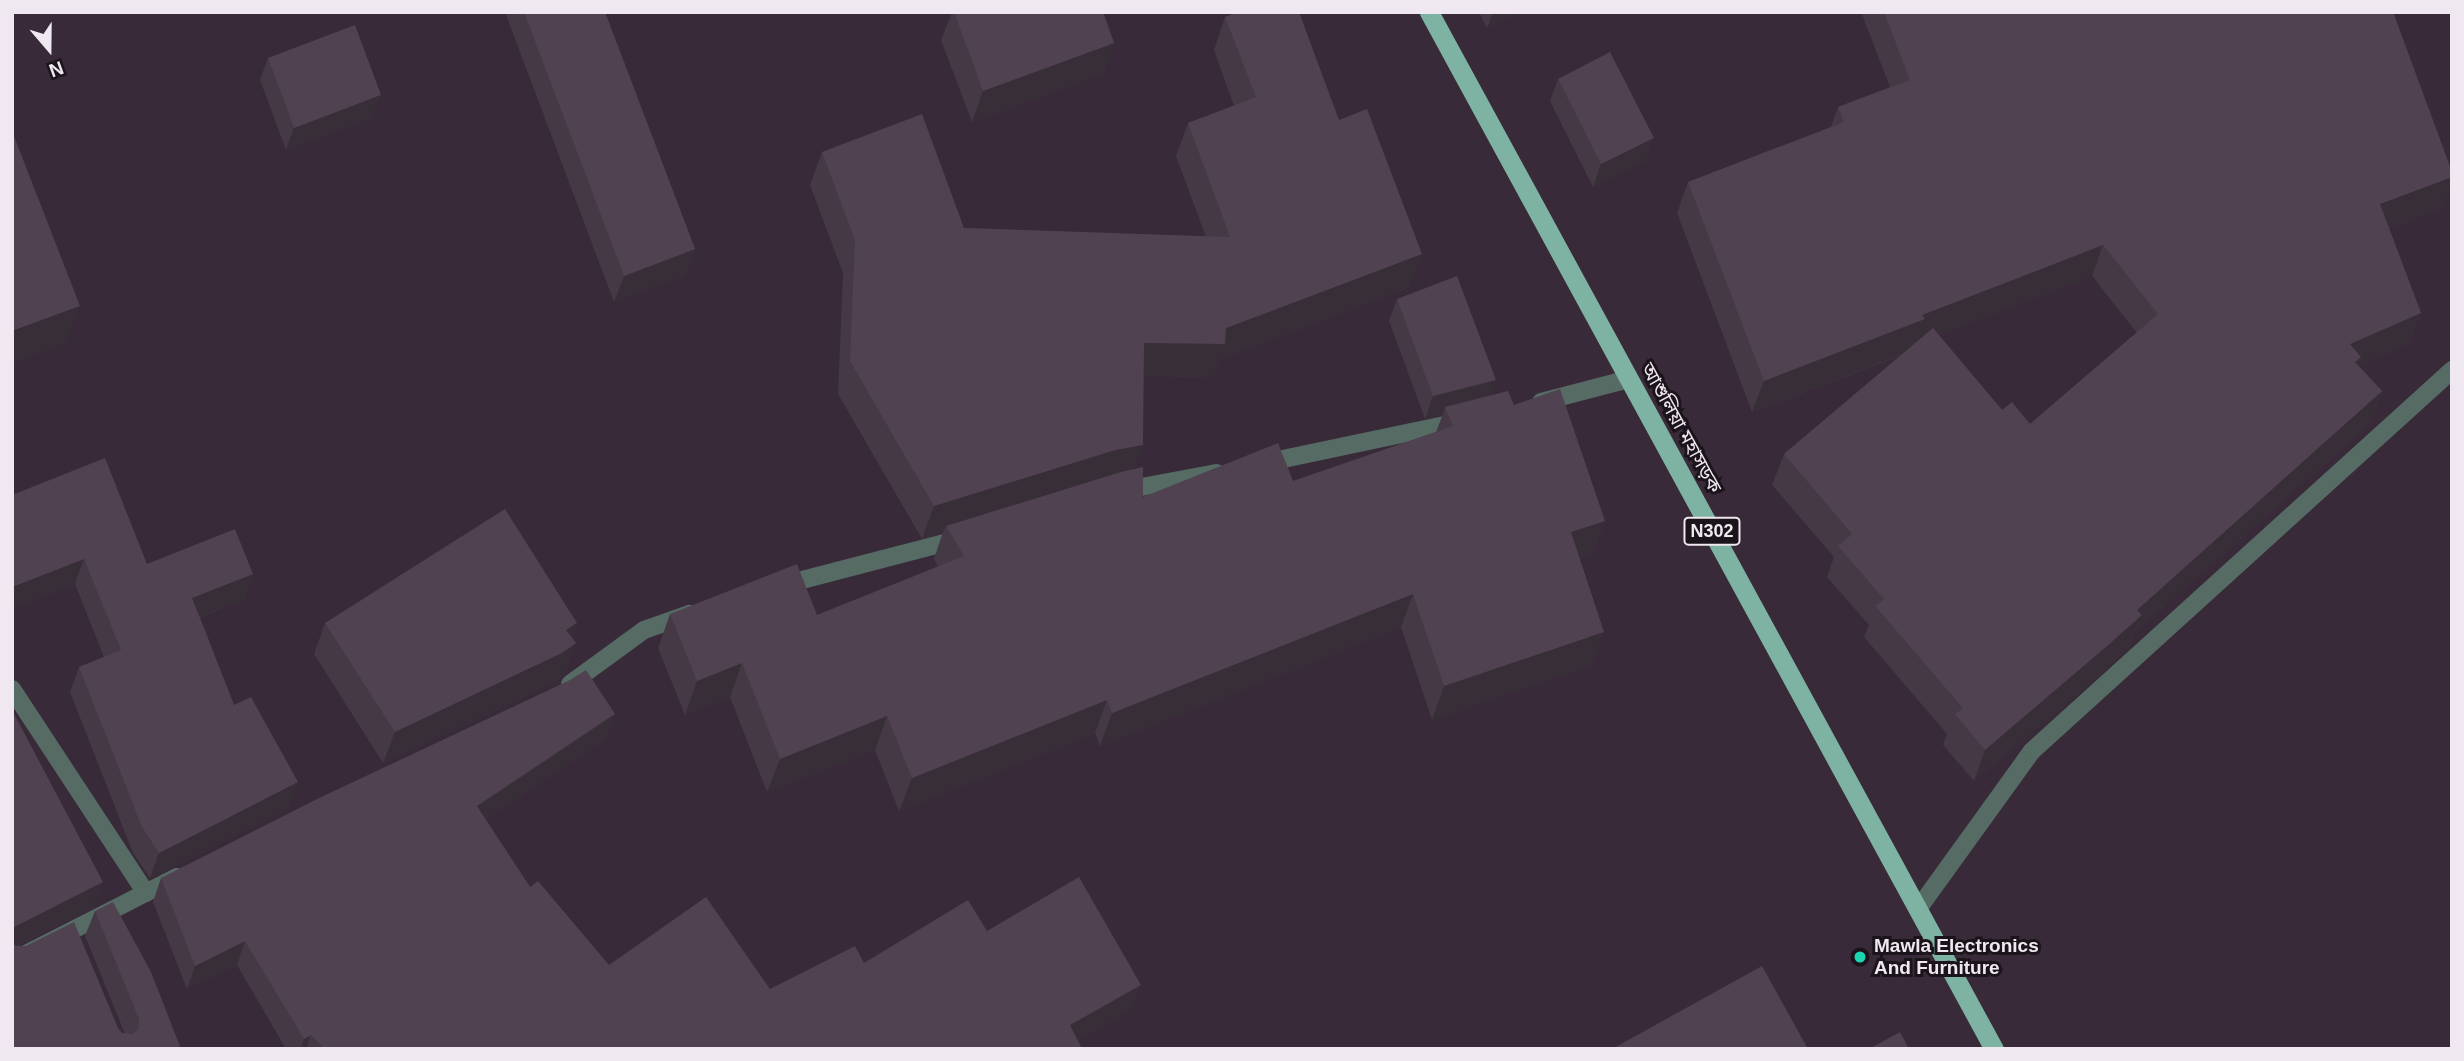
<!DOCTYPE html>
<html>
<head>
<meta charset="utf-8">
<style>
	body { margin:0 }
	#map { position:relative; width:2464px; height:1061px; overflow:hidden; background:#382a38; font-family:Helvetica,"Noto Sans Bengali",sans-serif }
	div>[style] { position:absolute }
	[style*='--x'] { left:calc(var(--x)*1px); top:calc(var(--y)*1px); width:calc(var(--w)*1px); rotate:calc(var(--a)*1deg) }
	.minor>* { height:18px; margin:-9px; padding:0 9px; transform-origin:9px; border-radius:9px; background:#556b64 }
	.trunk>* { height:19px; margin:-9.5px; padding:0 9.5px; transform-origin:9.5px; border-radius:9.5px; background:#7eb2a2 }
	.wall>* { inset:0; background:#453945 }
	.shaded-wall>* { inset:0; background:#382e38 }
	.building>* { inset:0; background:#504250 }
	.dots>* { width:19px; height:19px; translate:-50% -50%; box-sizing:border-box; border:4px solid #1b151b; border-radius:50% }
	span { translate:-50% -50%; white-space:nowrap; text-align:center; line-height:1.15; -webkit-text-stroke:6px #1b151b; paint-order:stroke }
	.shield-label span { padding:2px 5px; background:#1b151b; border:2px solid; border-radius:5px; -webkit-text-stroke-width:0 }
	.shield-label { font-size:18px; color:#f0e8f0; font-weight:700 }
	.street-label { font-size:19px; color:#f0e8f0 }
	.poi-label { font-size:19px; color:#f0e8f0; font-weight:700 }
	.left { translate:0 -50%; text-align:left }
	.frame { position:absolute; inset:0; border:14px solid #f0e8f0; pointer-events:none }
	.north { position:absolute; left:14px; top:14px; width:70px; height:70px; -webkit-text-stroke:5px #1b151b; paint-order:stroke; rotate:160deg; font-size:19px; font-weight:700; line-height:28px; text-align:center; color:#f0e8f0 }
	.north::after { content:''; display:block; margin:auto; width:24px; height:32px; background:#f0e8f0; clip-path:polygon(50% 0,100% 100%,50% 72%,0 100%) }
</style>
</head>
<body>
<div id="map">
	<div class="minor">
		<i style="--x:1541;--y:402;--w:91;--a:-14.6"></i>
		<i style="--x:1264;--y:463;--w:199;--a:-11.9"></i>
		<i style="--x:1120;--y:491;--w:98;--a:-10.6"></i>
		<i style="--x:779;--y:586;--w:186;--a:-14.6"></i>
		<i style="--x:570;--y:684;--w:92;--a:-36.1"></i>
		<i style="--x:644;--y:630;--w:48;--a:-19.6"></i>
		<i style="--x:12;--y:689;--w:244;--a:56.7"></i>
		<i style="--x:1918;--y:909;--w:195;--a:-54.2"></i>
		<i style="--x:2032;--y:751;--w:567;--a:-42.21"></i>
		<i style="--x:12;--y:961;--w:185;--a:-27"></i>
	</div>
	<div class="trunk">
		<i style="--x:1429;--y:12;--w:1181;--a:61.42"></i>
	</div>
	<div class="wall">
		<i style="clip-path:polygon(505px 12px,605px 12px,695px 249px,685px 275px,614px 302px)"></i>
		<i style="clip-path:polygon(952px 12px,1103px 12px,1114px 43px,1103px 74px,972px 122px,941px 40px)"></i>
		<i style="clip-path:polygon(1479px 12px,1517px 12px,1487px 28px)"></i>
		<i style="clip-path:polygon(evenodd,1861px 12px,2393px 12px,2452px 172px,2452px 181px,2442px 208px,2389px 228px,2421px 313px,2409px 344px,2359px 366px,2382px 391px,2371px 423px,2135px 632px,2130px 646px,2096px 678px,1974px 781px,1943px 745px,1947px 734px,1864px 637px,1869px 625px,1827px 577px,1834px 557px,1772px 485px,1784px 454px,1900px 356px,1752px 412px,1677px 213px,1688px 182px,1831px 127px,1838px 107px,1890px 87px,1861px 12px,2092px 276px,2137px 333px,2030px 424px,2002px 410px,1939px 335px,2092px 276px)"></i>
		<i style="clip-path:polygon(1225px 17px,1339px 120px,1410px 287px,1220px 359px,1213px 377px,1144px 376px,1134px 469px,1143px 497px,1293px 481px,1436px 432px,1443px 414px,1425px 419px,1389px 321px,1397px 299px,1491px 395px,1514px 405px,1605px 521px,1593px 554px,1580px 559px,1592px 665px,1432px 720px,1401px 627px,1100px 746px,1095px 733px,899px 811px,875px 750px,767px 792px,730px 697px,685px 715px,658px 648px,670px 614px,817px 615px,938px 567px,934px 559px,943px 532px,922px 539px,838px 394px,843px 273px,810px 185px,822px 152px,964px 228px,1206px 237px,1176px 156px,1188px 123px,1234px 106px,1214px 50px)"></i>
		<i style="clip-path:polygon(268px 58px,373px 117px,286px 150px,260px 80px)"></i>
		<i style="clip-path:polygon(1558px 79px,1646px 160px,1593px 187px,1550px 101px)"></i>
		<i style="clip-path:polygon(12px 495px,147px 564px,253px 574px,244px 599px,200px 617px,234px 705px,289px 808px,150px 878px,133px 853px,70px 692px,79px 667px,104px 657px,75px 584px,12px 609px)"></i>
		<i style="clip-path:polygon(325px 623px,572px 638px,576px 643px,564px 675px,551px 684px,383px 763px,314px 654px)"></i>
		<i style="clip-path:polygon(12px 710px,94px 907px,17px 946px,118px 1028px,122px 1033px,125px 1034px,85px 936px,95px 911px,181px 1049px,12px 1049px)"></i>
		<i style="clip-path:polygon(607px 738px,485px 819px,530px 887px,609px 965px,770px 989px,864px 963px,987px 931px,1132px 1009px,1078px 1040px,1082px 1049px,286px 1049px,237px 965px,187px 989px,153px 902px,161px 878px)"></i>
	</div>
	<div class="shaded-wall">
		<i style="clip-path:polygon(1493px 12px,1517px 12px,1487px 28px)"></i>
		<i style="clip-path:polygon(1114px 43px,1103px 74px,972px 122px,983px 91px)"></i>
		<i style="clip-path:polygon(381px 95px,373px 117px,286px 150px,294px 128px)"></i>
		<i style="clip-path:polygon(1654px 138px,1646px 160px,1593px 187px,1601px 164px)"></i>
		<i style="clip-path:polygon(2452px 177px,2452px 181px,2442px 208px,2369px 235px,2380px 204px)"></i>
		<i style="clip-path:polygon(2103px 245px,2092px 276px,1916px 344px,1914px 350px,1752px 412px,1764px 381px,1922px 315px)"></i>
		<i style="clip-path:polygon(695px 249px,685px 275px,614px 302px,624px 276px)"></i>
		<i style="clip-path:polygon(1422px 254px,1410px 287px,1220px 359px,1213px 377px,1132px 376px,1144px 343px,1226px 328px)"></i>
		<i style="clip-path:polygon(80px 306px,66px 343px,12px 364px,12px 331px)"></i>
		<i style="clip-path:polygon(2421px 313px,2409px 344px,2358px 367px,2350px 388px,2350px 344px)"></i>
		<i style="clip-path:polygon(1496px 380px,1488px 403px,1445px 407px,1443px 414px,1425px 419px,1433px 396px)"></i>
		<i style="clip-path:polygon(2382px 391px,2371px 423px,2135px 632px,2130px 646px,2096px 678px,1974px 781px,1985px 750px,2137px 610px)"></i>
		<i style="clip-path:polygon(1143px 445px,1131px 477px,946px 526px,943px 532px,922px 539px,934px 506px,1115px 450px)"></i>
		<i style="clip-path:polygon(1605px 521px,1593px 554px,1559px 566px,1571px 532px)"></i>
		<i style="clip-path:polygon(84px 559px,75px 584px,12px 609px,12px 587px)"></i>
		<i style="clip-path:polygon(253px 574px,244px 599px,183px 623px,192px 598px)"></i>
		<i style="clip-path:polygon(1413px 594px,1401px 627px,1100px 746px,1112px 713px)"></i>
		<i style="clip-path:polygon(577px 623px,568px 649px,576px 643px,564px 675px,551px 684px,383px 763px,395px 732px)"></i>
		<i style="clip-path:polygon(1604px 632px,1592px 665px,1432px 720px,1444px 686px)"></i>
		<i style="clip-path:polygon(742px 663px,730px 697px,685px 715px,697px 681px)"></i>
		<i style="clip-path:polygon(1107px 700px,1095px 733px,899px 811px,912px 778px)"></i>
		<i style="clip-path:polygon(615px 714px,607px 738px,468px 830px,477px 806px)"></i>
		<i style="clip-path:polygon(887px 716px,875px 750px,767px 792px,780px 759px)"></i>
		<i style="clip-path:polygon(298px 782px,289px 808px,150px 878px,159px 853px)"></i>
		<i style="clip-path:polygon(103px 882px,94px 907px,12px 948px,12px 929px,16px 926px)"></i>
		<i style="clip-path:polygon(245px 941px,237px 965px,187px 989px,195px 966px)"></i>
		<i style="clip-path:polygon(1141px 985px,1132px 1009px,1062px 1049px,1070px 1025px)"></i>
		<i style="clip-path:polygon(311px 1035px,306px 1049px,300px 1049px,304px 1039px)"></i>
	</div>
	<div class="building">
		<i style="clip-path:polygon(524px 12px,605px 12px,695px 249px,624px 276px)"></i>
		<i style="clip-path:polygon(954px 12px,1103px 12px,1114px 43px,983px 91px)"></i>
		<i style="clip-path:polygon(1238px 12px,1299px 12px,1339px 120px,1367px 109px,1422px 254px,1226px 328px,1225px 344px,1144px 343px,1143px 445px,1115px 450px,934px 506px,850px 361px,855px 240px,822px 152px,922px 114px,964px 228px,1230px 237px,1188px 123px,1256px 97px,1225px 17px)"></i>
		<i style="clip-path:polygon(1884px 12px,2393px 12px,2452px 172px,2452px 177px,2380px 204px,2421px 313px,2350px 344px,2361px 357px,2355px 362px,2382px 391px,2137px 610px,2142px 615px,2107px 646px,1985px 750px,1955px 714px,1963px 708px,1875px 606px,1884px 599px,1838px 546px,1852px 534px,1784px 454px,1933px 328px,2002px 410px,2012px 402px,2030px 424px,2158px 314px,2103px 245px,1922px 315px,1925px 319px,1764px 381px,1688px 182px,1844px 122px,1838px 107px,1910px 80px)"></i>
		<i style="clip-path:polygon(355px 25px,381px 95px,294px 128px,268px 58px)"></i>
		<i style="clip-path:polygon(1610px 52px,1654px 138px,1601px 164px,1558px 79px)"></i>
		<i style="clip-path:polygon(12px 131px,80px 306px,12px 331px)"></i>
		<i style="clip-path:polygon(1457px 276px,1496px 380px,1433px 396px,1397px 299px)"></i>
		<i style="clip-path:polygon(1560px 389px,1605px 521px,1571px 532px,1604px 632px,1444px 686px,1413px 594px,1112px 713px,1107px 700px,912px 778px,887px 716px,780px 759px,742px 663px,697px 681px,670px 614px,797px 564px,817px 615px,964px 556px,946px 526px,1121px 472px,1143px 467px,1143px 497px,1278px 443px,1293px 481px,1453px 426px,1445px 407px,1508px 391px,1514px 405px)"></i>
		<i style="clip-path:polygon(105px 458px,147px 564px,235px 529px,253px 574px,192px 598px,234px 705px,251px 697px,298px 782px,159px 853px,142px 827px,79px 667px,121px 650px,84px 559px,12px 587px,12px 495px)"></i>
		<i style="clip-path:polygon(505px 509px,577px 623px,566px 630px,576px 643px,562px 653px,395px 732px,325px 623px)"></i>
		<i style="clip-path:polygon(586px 670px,615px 714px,477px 806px,530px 887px,538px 881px,609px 965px,706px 897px,770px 989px,855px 946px,864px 963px,968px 900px,987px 931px,1079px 877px,1141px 985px,1070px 1025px,1082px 1049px,325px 1049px,311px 1035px,304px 1039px,245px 941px,195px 966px,161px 878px,317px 799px,570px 680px)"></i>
		<i style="clip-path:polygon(12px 710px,103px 882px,16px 926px,12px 929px)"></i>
		<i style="clip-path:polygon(113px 902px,151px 972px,181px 1049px,12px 1049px,12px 942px,16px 946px,26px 946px,74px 922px,118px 1028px,122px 1033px,132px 1034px,138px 1030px,139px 1019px,95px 911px)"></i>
		<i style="clip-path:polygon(1762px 966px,1808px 1049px,1612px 1049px)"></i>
		<i style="clip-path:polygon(1900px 1032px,1909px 1049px,1869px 1049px)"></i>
	</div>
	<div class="dots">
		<i style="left:1860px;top:957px;background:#1cd5b1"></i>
	</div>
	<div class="shield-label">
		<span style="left:1712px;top:531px">N302</span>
	</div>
	<div class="street-label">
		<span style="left:1681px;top:428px;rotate:61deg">আশুলিয়া মহাসড়ক</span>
	</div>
	<div class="poi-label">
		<span class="left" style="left:1874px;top:957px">Mawla Electronics<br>And Furniture</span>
	</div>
	<div class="frame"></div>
	<div class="north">N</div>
</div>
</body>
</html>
